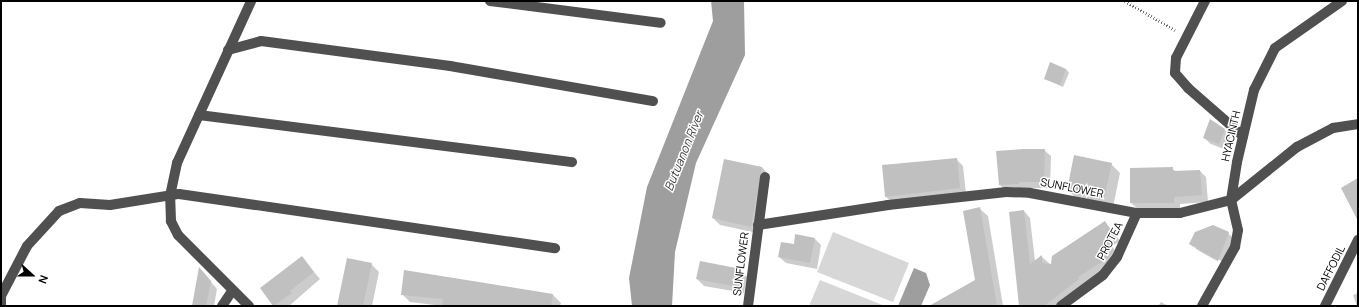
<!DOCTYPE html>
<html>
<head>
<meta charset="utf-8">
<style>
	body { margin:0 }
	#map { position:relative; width:1359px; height:307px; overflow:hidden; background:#fff; font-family:Manrope,sans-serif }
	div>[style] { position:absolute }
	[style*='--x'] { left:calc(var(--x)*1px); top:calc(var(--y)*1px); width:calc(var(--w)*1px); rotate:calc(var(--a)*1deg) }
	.green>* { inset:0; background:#d7d7d7 }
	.water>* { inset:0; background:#9e9e9e }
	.shadow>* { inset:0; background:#0003 }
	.building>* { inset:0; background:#c0c0c0 }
	.path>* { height:2.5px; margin-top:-1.25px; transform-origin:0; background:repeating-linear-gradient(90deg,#727272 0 1px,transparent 0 3px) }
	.minor>* { height:10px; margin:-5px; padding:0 5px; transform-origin:5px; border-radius:5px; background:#505050 }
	span { translate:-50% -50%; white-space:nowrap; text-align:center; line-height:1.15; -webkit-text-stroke:3px #fff; paint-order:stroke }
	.street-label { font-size:11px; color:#000 }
	.water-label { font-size:12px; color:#3f3f3f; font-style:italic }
	.frame { position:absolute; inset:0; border:2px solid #000; pointer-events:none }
	.north { position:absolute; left:12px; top:255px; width:40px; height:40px; -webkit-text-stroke:3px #fff; paint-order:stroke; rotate:111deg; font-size:11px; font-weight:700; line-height:16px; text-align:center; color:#000 }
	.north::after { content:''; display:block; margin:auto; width:14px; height:18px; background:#000; clip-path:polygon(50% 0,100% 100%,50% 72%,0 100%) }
</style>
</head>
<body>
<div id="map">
	<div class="green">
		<i style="clip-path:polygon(833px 232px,909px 263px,893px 302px,817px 272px)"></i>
		<i style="clip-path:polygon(820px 280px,885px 306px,809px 306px)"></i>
	</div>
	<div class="water">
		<i style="clip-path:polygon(711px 1px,744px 1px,745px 55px,696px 163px,675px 252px,672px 306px,632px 306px,629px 278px,647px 187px,713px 21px)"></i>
		<i style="clip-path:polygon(914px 268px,926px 273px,930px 285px,921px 306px,898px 306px)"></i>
	</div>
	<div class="shadow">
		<i style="clip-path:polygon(1066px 69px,1069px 73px,1063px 87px,1045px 79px)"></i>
		<i style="clip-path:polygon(1224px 129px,1231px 136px,1226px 150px,1211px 144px,1204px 138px)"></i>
		<i style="clip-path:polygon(1044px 150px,1051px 156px,1050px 188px,1025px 188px,1026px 190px,1007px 192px,1000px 185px,997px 152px)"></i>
		<i style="clip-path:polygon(956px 159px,963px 166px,966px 194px,893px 203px,886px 197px)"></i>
		<i style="clip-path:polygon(1111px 164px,1120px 173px,1113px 207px,1077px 199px,1068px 190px)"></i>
		<i style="clip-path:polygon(762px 167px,768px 174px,757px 233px,720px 225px,713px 218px)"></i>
		<i style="clip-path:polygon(1172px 168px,1176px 172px,1200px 171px,1206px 177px,1208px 202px,1180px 204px,1180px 209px,1138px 209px,1131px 203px)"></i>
		<i style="clip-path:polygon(980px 209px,988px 216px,1003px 306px,950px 306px,976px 281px)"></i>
		<i style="clip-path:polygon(1024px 211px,1030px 218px,1035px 261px,1042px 257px,1051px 265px,1105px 222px,1120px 241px,1112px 246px,1119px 257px,1058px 306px,1020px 306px)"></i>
		<i style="clip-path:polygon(evenodd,1228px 233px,1235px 240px,1225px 266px,1190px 243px,1228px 233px,1196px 247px,1223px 262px,1222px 264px,1196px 249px,1196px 247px)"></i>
		<i style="clip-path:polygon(815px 239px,821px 245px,817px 269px,786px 263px,779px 257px,795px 245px)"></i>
		<i style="clip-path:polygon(302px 258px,320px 279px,289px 306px,274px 306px,261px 288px)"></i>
		<i style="clip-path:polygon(371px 264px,379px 272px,372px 306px,338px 306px)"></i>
		<i style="clip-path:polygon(200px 269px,217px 289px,214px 306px,193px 306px)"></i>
		<i style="clip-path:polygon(741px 270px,747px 277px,744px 293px,704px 286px,697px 279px)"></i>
		<i style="clip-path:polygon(405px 271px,553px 295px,561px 303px,560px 306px,443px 306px,410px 302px,402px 294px)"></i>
		<i style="clip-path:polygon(1358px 293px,1358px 306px,1357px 306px,1353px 295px)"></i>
		<i style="clip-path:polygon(1161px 302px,1168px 306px,1158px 306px)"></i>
	</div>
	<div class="building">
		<i style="clip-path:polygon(1050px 62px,1066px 69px,1060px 85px,1044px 79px)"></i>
		<i style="clip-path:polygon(1210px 119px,1225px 129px,1219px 144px,1203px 138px)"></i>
		<i style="clip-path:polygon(1024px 149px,1045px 149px,1044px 182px,1019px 182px,1019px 184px,999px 185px,996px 151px)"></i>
		<i style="clip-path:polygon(1074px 155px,1112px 163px,1104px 198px,1067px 190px)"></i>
		<i style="clip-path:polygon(957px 158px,960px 188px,885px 197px,882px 165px)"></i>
		<i style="clip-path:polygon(724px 159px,762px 167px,751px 227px,712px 218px)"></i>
		<i style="clip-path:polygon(1173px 167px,1173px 171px,1200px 170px,1202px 195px,1174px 197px,1174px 203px,1130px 203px,1130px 168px)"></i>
		<i style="clip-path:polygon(1358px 178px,1358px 221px,1341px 188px)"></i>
		<i style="clip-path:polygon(980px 207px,997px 306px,929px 306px,975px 280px,963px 211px)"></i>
		<i style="clip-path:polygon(1024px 210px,1030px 264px,1042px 255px,1042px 263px,1051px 264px,1052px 256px,1105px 221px,1114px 235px,1107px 240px,1113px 250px,1108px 258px,1078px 277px,1079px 279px,1044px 306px,1019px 306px,1009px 212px)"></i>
		<i style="clip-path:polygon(1213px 225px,1229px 232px,1218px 261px,1189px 244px,1195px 232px)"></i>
		<i style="clip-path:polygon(795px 234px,815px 238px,810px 263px,778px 257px,781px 242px,794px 244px)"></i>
		<i style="clip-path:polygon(302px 256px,314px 272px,290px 291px,292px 293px,273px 306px,260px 288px)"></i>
		<i style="clip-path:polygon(347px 258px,372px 263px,363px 306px,337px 306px)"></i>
		<i style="clip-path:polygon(700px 261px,741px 269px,738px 287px,696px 279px)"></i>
		<i style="clip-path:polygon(199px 267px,211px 281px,206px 306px,192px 306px)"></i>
		<i style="clip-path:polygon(404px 270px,553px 294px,551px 306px,442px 306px,443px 299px,401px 295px)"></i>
	</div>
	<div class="path">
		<i style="--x:1125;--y:1;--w:58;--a:30.1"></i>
	</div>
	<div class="minor">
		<i style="--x:490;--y:1;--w:172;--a:7.3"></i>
		<i style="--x:1205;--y:1;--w:64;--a:117"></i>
		<i style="--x:1176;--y:58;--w:15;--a:94"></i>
		<i style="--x:1175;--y:73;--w:20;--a:49"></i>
		<i style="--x:1188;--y:88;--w:73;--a:41.1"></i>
		<i style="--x:228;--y:50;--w:34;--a:-15"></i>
		<i style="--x:261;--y:41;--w:191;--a:7.5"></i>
		<i style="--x:450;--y:66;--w:206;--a:9.8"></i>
		<i style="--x:199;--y:115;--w:376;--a:7.2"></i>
		<i style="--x:758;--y:225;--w:132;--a:-8.7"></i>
		<i style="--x:888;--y:205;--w:119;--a:-6.3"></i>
		<i style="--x:1006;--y:192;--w:24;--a:2"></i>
		<i style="--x:1030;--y:193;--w:109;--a:10.6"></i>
		<i style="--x:1137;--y:213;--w:43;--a:0"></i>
		<i style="--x:1180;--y:213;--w:53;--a:-14.3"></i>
		<i style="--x:1231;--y:200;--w:85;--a:-38.8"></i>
		<i style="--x:1297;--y:147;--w:41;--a:-27.8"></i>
		<i style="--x:1333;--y:128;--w:25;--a:-9"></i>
		<i style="--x:1;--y:306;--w:10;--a:-90"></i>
		<i style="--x:1;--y:296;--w:56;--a:-62.5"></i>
		<i style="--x:27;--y:246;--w:47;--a:-47.6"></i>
		<i style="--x:59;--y:211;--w:22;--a:-21"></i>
		<i style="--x:80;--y:203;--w:30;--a:4"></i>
		<i style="--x:110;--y:205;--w:70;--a:-9.1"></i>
		<i style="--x:179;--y:194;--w:380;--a:8.2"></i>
		<i style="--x:222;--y:306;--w:18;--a:-56"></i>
		<i style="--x:249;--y:306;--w:100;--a:-135"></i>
		<i style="--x:178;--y:235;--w:16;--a:-117"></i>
		<i style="--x:171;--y:221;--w:25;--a:-92"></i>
		<i style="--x:170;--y:196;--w:34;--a:-78"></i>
		<i style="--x:177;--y:163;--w:178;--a:-65.4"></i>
		<i style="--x:748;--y:306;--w:130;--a:-82.5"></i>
		<i style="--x:1061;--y:306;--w:52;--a:-36.4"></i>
		<i style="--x:1103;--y:275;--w:23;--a:-52"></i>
		<i style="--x:1117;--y:257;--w:48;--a:-65.6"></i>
		<i style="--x:1202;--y:306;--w:68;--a:-60.8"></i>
		<i style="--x:1235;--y:247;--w:17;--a:-80"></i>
		<i style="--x:1238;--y:230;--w:31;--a:-103"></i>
		<i style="--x:1231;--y:200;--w:38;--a:-81"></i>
		<i style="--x:1237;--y:162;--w:74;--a:-76.7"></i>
		<i style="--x:1254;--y:90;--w:47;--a:-63.4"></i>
		<i style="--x:1275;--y:48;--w:82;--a:-35"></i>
		<i style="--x:1325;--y:306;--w:74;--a:-63.4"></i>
	</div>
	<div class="street-label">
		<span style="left:1231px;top:136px;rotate:-77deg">HYACINTH</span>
		<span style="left:1072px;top:188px;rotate:11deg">SUNFLOWER</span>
		<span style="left:1110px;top:241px;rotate:-62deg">PROTEA</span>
		<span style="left:741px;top:264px;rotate:-83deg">SUNFLOWER</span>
		<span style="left:1331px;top:268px;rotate:-63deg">DAFFODIL</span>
	</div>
	<div class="water-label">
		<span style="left:684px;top:151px;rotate:-68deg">Butuanon River</span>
	</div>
	<div class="frame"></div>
	<div class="north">N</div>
</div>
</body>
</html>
